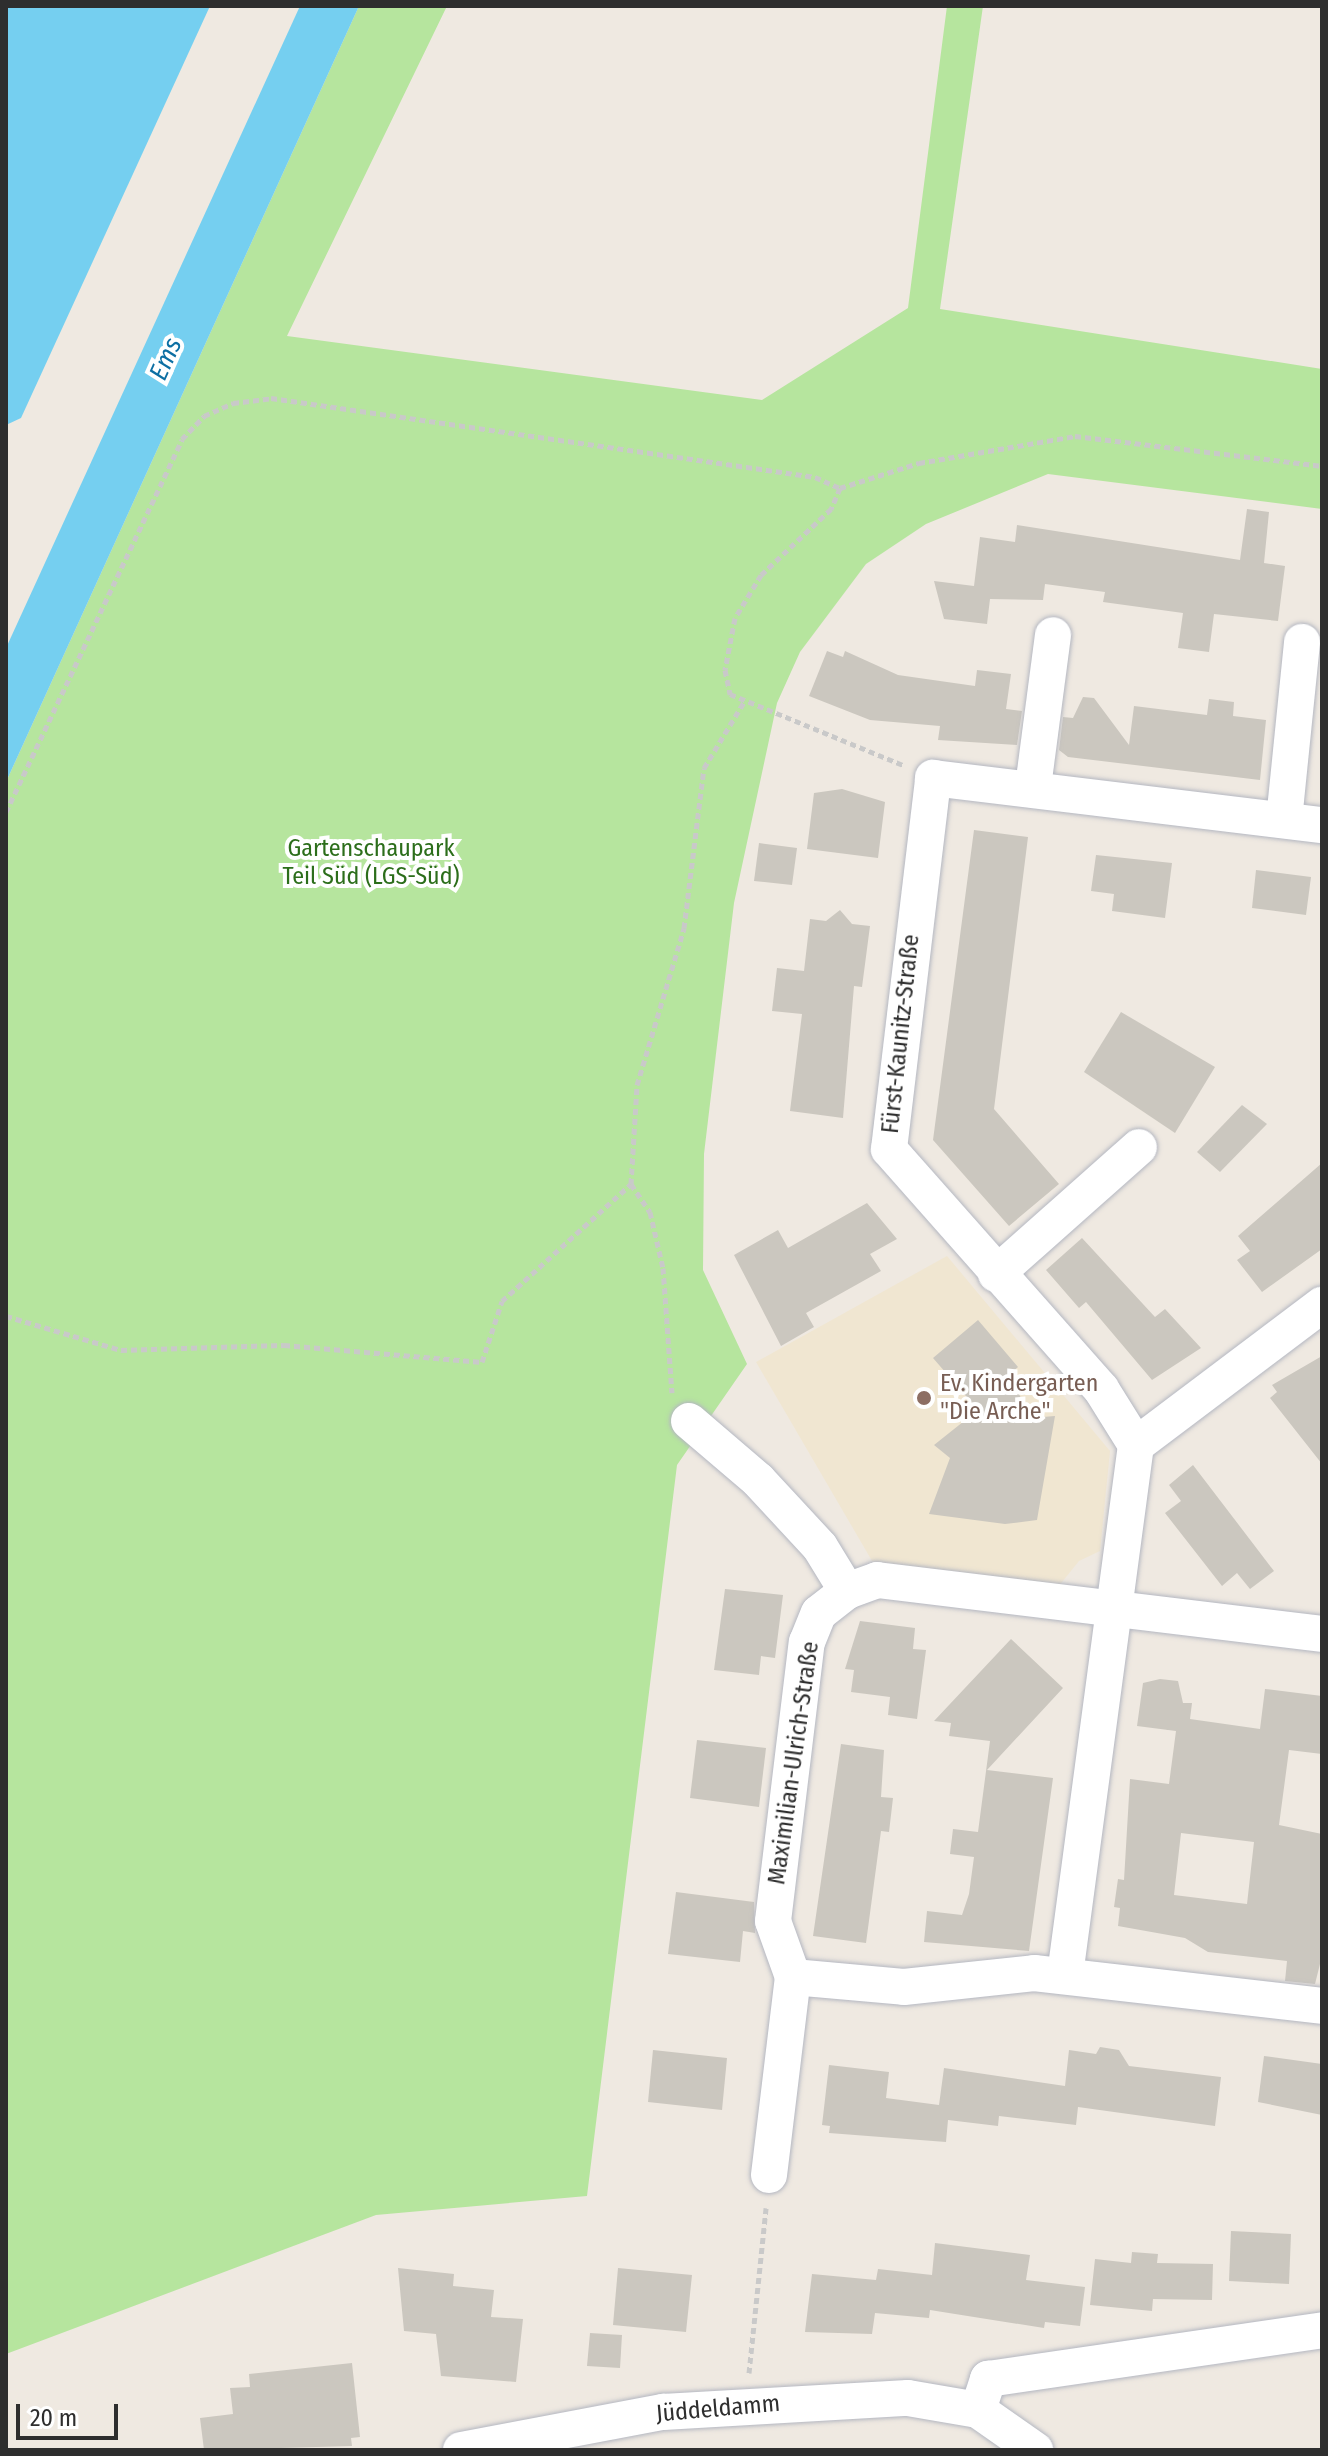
<!DOCTYPE html>
<html>
<head>
<meta charset="utf-8">
<style>
	body { margin:0 }
	#map { position:relative; width:1328px; height:2456px; overflow:hidden; background:#efe9e1; font-family:"Fira Sans Condensed",sans-serif }
	div>[style] { position:absolute }
	[style*='--x'] { left:calc(var(--x)*1px); top:calc(var(--y)*1px); width:calc(var(--w)*1px); rotate:calc(var(--a)*1deg) }
	.education>* { inset:0; background:#f0e6d1 }
	.green>* { inset:0; background:#b6e59e }
	.water>* { inset:0; background:#75cff0 }
	.building>* { inset:0; background:#cbc7bf }
	.path>* { height:5px; margin-top:-2.5px; transform-origin:0; background:repeating-linear-gradient(90deg,#c9c9c9 0 6px,transparent 0 10px) }
	.roads { filter:drop-shadow(0 0 2px #b4b7c1) drop-shadow(0 0 2px #b4b7c1) }
	.minor>* { height:36px; margin:-18px; padding:0 18px; transform-origin:18px; border-radius:18px; background:#fff }
	.dots>* { width:22px; height:22px; translate:-50% -50%; box-sizing:border-box; border:4px solid #fff; border-radius:50% }
	span { translate:-50% -50%; white-space:nowrap; text-align:center; line-height:1.15; -webkit-text-stroke:8px #fff; paint-order:stroke }
	.park-label { font-size:24px; color:#2c6e1b }
	.street-label { font-size:24px; color:#2e2e2e }
	.education-label { font-size:24px; color:#785e54 }
	.left { translate:0 -50%; text-align:left }
	.water-label { font-size:26px; color:#0d6fa3; font-style:italic }
	.frame { position:absolute; inset:0; border:8px solid #2e2e2e; pointer-events:none }
	.scale { position:absolute; left:16px; top:2404px; width:102px; height:36px; box-sizing:border-box; border:4px solid #2e2e2e; border-top:0; padding-left:10px; font-size:24px; line-height:28px; white-space:nowrap; color:#2e2e2e; -webkit-text-stroke:6px #fff; paint-order:stroke }
</style>
</head>
<body>
<div id="map">
	<div class="education">
		<i style="clip-path:polygon(947px 1256px,1110px 1451px,1100px 1551px,1079px 1561px,1058px 1587px,875px 1566px,756px 1362px)"></i>
	</div>
	<div class="green">
		<i style="clip-path:polygon(359px 6px,447px 6px,287px 336px,762px 400px,908px 308px,947px 6px,983px 6px,940px 309px,1322px 369px,1322px 509px,1048px 474px,926px 524px,866px 564px,800px 652px,777px 703px,734px 903px,704px 1154px,703px 1270px,747px 1364px,677px 1465px,587px 2196px,376px 2215px,6px 2354px,6px 782px)"></i>
	</div>
	<div class="water">
		<i style="clip-path:polygon(6px 6px,210px 6px,21px 418px,6px 425px)"></i>
		<i style="clip-path:polygon(300px 6px,359px 6px,6px 782px,6px 648px)"></i>
	</div>
	<div class="building">
		<i style="clip-path:polygon(1247px 509px,1269px 512px,1264px 563px,1285px 566px,1278px 621px,1214px 614px,1209px 652px,1178px 648px,1183px 613px,1103px 602px,1105px 592px,1045px 584px,1043px 600px,990px 599px,987px 624px,944px 619px,934px 581px,974px 586px,980px 537px,1015px 542px,1017px 525px,1240px 560px)"></i>
		<i style="clip-path:polygon(827px 651px,843px 657px,845px 651px,898px 675px,975px 686px,977px 670px,1011px 674px,1006px 709px,1022px 711px,1017px 745px,938px 740px,940px 726px,870px 720px,809px 696px)"></i>
		<i style="clip-path:polygon(1083px 697px,1094px 698px,1129px 745px,1134px 706px,1207px 715px,1209px 699px,1234px 702px,1233px 716px,1266px 720px,1260px 780px,1068px 757px,1059px 750px,1063px 717px,1073px 718px)"></i>
		<i style="clip-path:polygon(842px 789px,885px 802px,878px 858px,807px 849px,814px 793px)"></i>
		<i style="clip-path:polygon(974px 830px,1028px 837px,994px 1109px,1059px 1184px,1009px 1226px,933px 1140px)"></i>
		<i style="clip-path:polygon(759px 843px,797px 848px,792px 885px,754px 881px)"></i>
		<i style="clip-path:polygon(1096px 855px,1172px 863px,1165px 918px,1112px 911px,1114px 894px,1091px 891px)"></i>
		<i style="clip-path:polygon(1256px 870px,1311px 877px,1306px 915px,1252px 908px)"></i>
		<i style="clip-path:polygon(840px 910px,852px 924px,870px 926px,862px 987px,854px 986px,843px 1118px,790px 1111px,802px 1014px,772px 1011px,777px 968px,804px 971px,810px 919px,826px 921px)"></i>
		<i style="clip-path:polygon(1121px 1012px,1215px 1067px,1175px 1133px,1084px 1072px)"></i>
		<i style="clip-path:polygon(1242px 1105px,1267px 1124px,1220px 1172px,1197px 1152px)"></i>
		<i style="clip-path:polygon(1322px 1163px,1322px 1249px,1262px 1292px,1237px 1260px,1250px 1251px,1238px 1236px)"></i>
		<i style="clip-path:polygon(867px 1203px,897px 1239px,870px 1254px,881px 1271px,806px 1313px,814px 1327px,781px 1346px,734px 1255px,778px 1230px,788px 1248px)"></i>
		<i style="clip-path:polygon(1082px 1238px,1155px 1317px,1165px 1309px,1201px 1348px,1152px 1380px,1086px 1302px,1079px 1308px,1046px 1270px)"></i>
		<i style="clip-path:polygon(978px 1320px,1018px 1367px,1010px 1374px,1030px 1418px,1055px 1416px,1037px 1520px,1005px 1524px,929px 1514px,950px 1458px,934px 1445px,978px 1410px,933px 1358px)"></i>
		<i style="clip-path:polygon(1322px 1356px,1322px 1464px,1270px 1398px,1277px 1392px,1272px 1385px)"></i>
		<i style="clip-path:polygon(1193px 1465px,1274px 1571px,1250px 1589px,1237px 1573px,1222px 1586px,1165px 1513px,1181px 1501px,1169px 1485px)"></i>
		<i style="clip-path:polygon(725px 1589px,783px 1595px,775px 1658px,761px 1656px,759px 1675px,714px 1670px)"></i>
		<i style="clip-path:polygon(860px 1621px,915px 1628px,913px 1649px,926px 1650px,917px 1719px,888px 1715px,890px 1697px,851px 1692px,854px 1670px,845px 1669px)"></i>
		<i style="clip-path:polygon(1011px 1639px,1063px 1688px,987px 1770px,1053px 1778px,1029px 1951px,924px 1942px,927px 1911px,962px 1915px,969px 1894px,974px 1857px,950px 1854px,953px 1829px,978px 1832px,990px 1741px,949px 1736px,951px 1723px,934px 1721px)"></i>
		<i style="clip-path:polygon(evenodd,1160px 1679px,1178px 1681px,1183px 1703px,1192px 1703px,1190px 1719px,1260px 1729px,1265px 1689px,1322px 1696px,1322px 1754px,1289px 1750px,1279px 1825px,1322px 1834px,1322px 1956px,1315px 1984px,1285px 1981px,1287px 1961px,1208px 1952px,1185px 1938px,1118px 1926px,1120px 1908px,1114px 1907px,1118px 1879px,1124px 1880px,1130px 1779px,1169px 1784px,1176px 1731px,1137px 1726px,1143px 1683px,1160px 1679px,1181px 1833px,1254px 1842px,1247px 1904px,1174px 1895px,1181px 1833px)"></i>
		<i style="clip-path:polygon(697px 1740px,766px 1748px,759px 1807px,690px 1798px)"></i>
		<i style="clip-path:polygon(841px 1744px,884px 1750px,881px 1797px,893px 1798px,889px 1832px,881px 1831px,866px 1943px,813px 1936px)"></i>
		<i style="clip-path:polygon(676px 1892px,754px 1902px,755px 1933px,743px 1931px,740px 1962px,668px 1954px)"></i>
		<i style="clip-path:polygon(1100px 2047px,1119px 2050px,1129px 2066px,1221px 2077px,1215px 2126px,1078px 2107px,1076px 2125px,999px 2116px,998px 2126px,948px 2120px,946px 2142px,829px 2133px,830px 2126px,822px 2125px,829px 2065px,889px 2072px,886px 2098px,939px 2105px,944px 2068px,1065px 2086px,1069px 2050px,1096px 2054px)"></i>
		<i style="clip-path:polygon(653px 2050px,727px 2058px,722px 2110px,648px 2102px)"></i>
		<i style="clip-path:polygon(1264px 2056px,1322px 2064px,1322px 2115px,1258px 2102px)"></i>
		<i style="clip-path:polygon(1231px 2231px,1291px 2234px,1289px 2284px,1229px 2281px)"></i>
		<i style="clip-path:polygon(935px 2243px,1030px 2255px,1026px 2280px,1085px 2287px,1080px 2326px,1045px 2322px,1044px 2328px,930px 2310px,929px 2318px,875px 2313px,872px 2334px,805px 2332px,812px 2274px,876px 2280px,878px 2269px,932px 2275px)"></i>
		<i style="clip-path:polygon(1132px 2252px,1158px 2254px,1157px 2263px,1213px 2264px,1212px 2300px,1153px 2299px,1152px 2311px,1090px 2305px,1095px 2259px,1131px 2263px)"></i>
		<i style="clip-path:polygon(398px 2268px,454px 2274px,453px 2286px,494px 2290px,491px 2317px,523px 2319px,516px 2382px,441px 2376px,436px 2334px,404px 2331px)"></i>
		<i style="clip-path:polygon(618px 2268px,692px 2275px,686px 2332px,613px 2325px)"></i>
		<i style="clip-path:polygon(590px 2333px,622px 2335px,620px 2368px,587px 2366px)"></i>
		<i style="clip-path:polygon(352px 2363px,360px 2437px,351px 2438px,352px 2446px,204px 2450px,200px 2418px,233px 2414px,230px 2388px,250px 2387px,249px 2374px)"></i>
	</div>
	<div class="path">
		<i style="--x:840;--y:488;--w:23;--a:113"></i>
		<i style="--x:831;--y:509;--w:96;--a:136.7"></i>
		<i style="--x:761;--y:575;--w:50;--a:121.2"></i>
		<i style="--x:735;--y:618;--w:53;--a:100.9"></i>
		<i style="--x:725;--y:670;--w:25;--a:78"></i>
		<i style="--x:730;--y:694;--w:187;--a:22.3"></i>
		<i style="--x:6;--y:812;--w:412;--a:-64.7"></i>
		<i style="--x:182;--y:439;--w:32;--a:-46"></i>
		<i style="--x:204;--y:416;--w:32;--a:-24"></i>
		<i style="--x:233;--y:403;--w:38;--a:-7"></i>
		<i style="--x:271;--y:398;--w:550;--a:8.26"></i>
		<i style="--x:815;--y:477;--w:27;--a:24"></i>
		<i style="--x:840;--y:488;--w:83;--a:-17.6"></i>
		<i style="--x:919;--y:463;--w:158;--a:-9.8"></i>
		<i style="--x:1075;--y:436;--w:249;--a:6.9"></i>
		<i style="--x:631;--y:1184;--w:34;--a:56"></i>
		<i style="--x:650;--y:1212;--w:57;--a:76.9"></i>
		<i style="--x:663;--y:1268;--w:125;--a:85.9"></i>
		<i style="--x:6;--y:1316;--w:120;--a:16.5"></i>
		<i style="--x:121;--y:1350;--w:163;--a:-1.8"></i>
		<i style="--x:284;--y:1345;--w:199;--a:4.9"></i>
		<i style="--x:482;--y:1362;--w:64;--a:-71.8"></i>
		<i style="--x:502;--y:1301;--w:174;--a:-42.2"></i>
		<i style="--x:631;--y:1184;--w:99;--a:-86.5"></i>
		<i style="--x:637;--y:1085;--w:164;--a:-73.3"></i>
		<i style="--x:684;--y:928;--w:161;--a:-82.9"></i>
		<i style="--x:704;--y:768;--w:77;--a:-58.8"></i>
		<i style="--x:749;--y:2373;--w:166;--a:-84.1"></i>
	</div>
	<div class="roads">
		<div class="minor">
			<i style="--x:1033;--y:787;--w:153;--a:-82.5"></i>
			<i style="--x:1284;--y:820;--w:179;--a:-84.2"></i>
			<i style="--x:996;--y:1274;--w:191;--a:-41.6"></i>
			<i style="--x:689;--y:1421;--w:91;--a:40.5"></i>
			<i style="--x:758;--y:1480;--w:91;--a:47.2"></i>
			<i style="--x:820;--y:1547;--w:52;--a:58.5"></i>
			<i style="--x:1136;--y:1445;--w:66;--a:-122"></i>
			<i style="--x:1101;--y:1389;--w:320;--a:-131.5"></i>
			<i style="--x:889;--y:1149;--w:374;--a:-83.2"></i>
			<i style="--x:933;--y:778;--w:392;--a:6.9"></i>
			<i style="--x:1065;--y:1975;--w:535;--a:-82.37"></i>
			<i style="--x:1136;--y:1445;--w:233;--a:-37"></i>
			<i style="--x:793;--y:1977;--w:111;--a:5.1"></i>
			<i style="--x:904;--y:1987;--w:131;--a:-6.1"></i>
			<i style="--x:1034;--y:1973;--w:290;--a:6.5"></i>
			<i style="--x:769;--y:2175;--w:199;--a:-83.1"></i>
			<i style="--x:793;--y:1977;--w:59;--a:-109.7"></i>
			<i style="--x:773;--y:1921;--w:281;--a:-83.1"></i>
			<i style="--x:807;--y:1642;--w:31;--a:-68"></i>
			<i style="--x:819;--y:1613;--w:36;--a:-38"></i>
			<i style="--x:847;--y:1591;--w:32;--a:-20"></i>
			<i style="--x:877;--y:1580;--w:448;--a:6.9"></i>
			<i style="--x:978;--y:2410;--w:33;--a:-72"></i>
			<i style="--x:988;--y:2379;--w:338;--a:-8.3"></i>
			<i style="--x:461;--y:2450;--w:206;--a:-10.7"></i>
			<i style="--x:663;--y:2412;--w:245;--a:-3.3"></i>
			<i style="--x:908;--y:2398;--w:71;--a:9.7"></i>
			<i style="--x:978;--y:2410;--w:70;--a:35.1"></i>
		</div>
	</div>
	<div class="dots">
		<i style="left:924px;top:1398px;background:#8d6e63"></i>
	</div>
	<div class="park-label">
		<span style="left:371px;top:863px">Gartenschaupark<br>Teil Süd (LGS-Süd)</span>
	</div>
	<div class="street-label">
		<span style="left:901px;top:1034px;rotate:-84deg">Fürst-Kaunitz-Straße</span>
		<span style="left:794px;top:1763px;rotate:-82deg">Maximilian-Ulrich-Straße</span>
		<span style="left:718px;top:2409px;rotate:-5deg">Jüddeldamm</span>
	</div>
	<div class="education-label">
		<span class="left" style="left:940px;top:1398px">Ev. Kindergarten<br>"Die Arche"</span>
	</div>
	<div class="water-label">
		<span style="left:166px;top:359px;rotate:-66deg">Ems</span>
	</div>
	<div class="frame"></div>
	<div class="scale">20 m</div>
</div>
</body>
</html>
